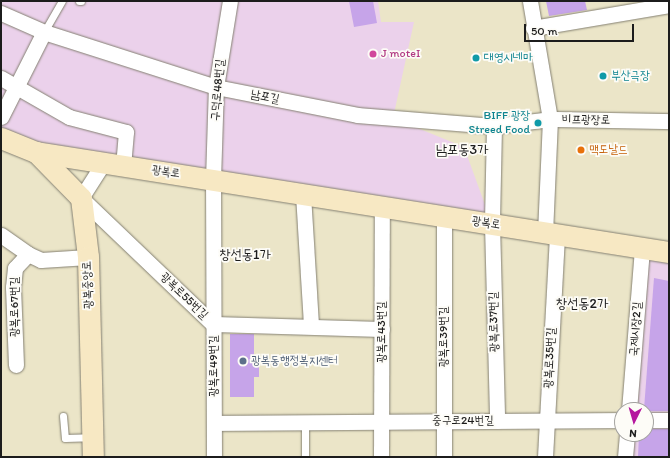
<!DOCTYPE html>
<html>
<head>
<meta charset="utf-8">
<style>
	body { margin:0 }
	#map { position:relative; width:670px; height:458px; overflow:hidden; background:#ebe5c8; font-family:Itim,"Poor Story",sans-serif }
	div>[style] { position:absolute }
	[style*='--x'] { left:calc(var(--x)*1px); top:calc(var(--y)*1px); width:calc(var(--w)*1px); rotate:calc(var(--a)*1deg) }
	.built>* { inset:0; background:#ebd1eb }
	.building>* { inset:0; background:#c6a4e9 }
	.roads { filter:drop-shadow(0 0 1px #848072) drop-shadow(0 0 1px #848072) }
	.lane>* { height:7px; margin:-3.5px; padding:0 3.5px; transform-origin:3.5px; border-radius:3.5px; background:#fff }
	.street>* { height:15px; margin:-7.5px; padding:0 7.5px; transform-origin:7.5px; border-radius:7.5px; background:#fff }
	.secondary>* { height:21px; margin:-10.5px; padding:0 10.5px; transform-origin:10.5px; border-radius:10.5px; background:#f7e8c3 }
	.dots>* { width:11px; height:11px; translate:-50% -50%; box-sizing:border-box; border:2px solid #fdfcf7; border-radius:50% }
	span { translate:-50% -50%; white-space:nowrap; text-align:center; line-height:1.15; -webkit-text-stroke:3.5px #fdfcf7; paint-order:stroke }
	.hotel-label { font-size:12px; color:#b23c85 }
	.left { translate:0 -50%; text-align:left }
	.culture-label { font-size:12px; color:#0d838f }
	.right { translate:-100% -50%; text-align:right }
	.street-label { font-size:12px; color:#1c1c1c }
	.food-label { font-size:12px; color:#c56008 }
	.service-label { font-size:12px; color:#4e5e75 }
	.quarter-label { font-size:14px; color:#1c1c1c }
	.frame { position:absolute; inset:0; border:2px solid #1c1c1c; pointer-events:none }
	.north { position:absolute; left:614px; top:402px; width:40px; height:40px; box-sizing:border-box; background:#fdfcf7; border:1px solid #a3a29f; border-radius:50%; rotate:185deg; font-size:11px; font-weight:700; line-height:16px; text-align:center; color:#1c1c1c }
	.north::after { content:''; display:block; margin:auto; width:14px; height:18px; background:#b5179e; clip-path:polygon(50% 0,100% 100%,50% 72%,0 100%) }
	.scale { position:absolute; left:524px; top:24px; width:110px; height:18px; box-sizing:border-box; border:2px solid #1c1c1c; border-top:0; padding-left:5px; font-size:12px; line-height:14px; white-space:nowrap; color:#1c1c1c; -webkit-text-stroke:3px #fdfcf7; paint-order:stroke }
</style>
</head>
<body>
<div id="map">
	<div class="built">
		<i style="clip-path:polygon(1px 1px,378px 1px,381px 22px,414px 22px,393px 118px,464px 147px,492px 224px,1px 138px)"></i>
		<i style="clip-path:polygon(642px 248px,669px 252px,669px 457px,626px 457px,628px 434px,646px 434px,646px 410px,630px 410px)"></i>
	</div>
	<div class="building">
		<i style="clip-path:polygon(349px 1px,373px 1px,377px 23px,354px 27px)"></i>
		<i style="clip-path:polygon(546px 1px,585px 1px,587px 10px,549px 16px)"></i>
		<i style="clip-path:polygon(654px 278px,669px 281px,669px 411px,646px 411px,644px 409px)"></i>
		<i style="clip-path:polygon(230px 334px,254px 334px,254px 355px,259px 355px,259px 377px,254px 377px,254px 397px,230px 397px)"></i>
		<i style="clip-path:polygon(646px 429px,669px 429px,669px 457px,638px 457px,639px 434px,646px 434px)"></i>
	</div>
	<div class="roads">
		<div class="lane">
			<i style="--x:79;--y:1;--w:2;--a:0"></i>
			<i style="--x:44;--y:32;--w:36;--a:-60"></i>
			<i style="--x:63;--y:416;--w:22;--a:85"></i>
			<i style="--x:65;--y:438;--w:25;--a:-2"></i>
			<i style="--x:305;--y:423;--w:34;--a:90"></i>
		</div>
		<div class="street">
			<i style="--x:530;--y:1;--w:120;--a:80.4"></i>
			<i style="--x:550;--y:119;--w:119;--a:1"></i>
			<i style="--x:1;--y:13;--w:47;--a:23.8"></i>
			<i style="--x:44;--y:32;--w:181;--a:17.7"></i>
			<i style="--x:216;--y:87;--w:144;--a:11.2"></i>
			<i style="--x:357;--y:115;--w:137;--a:4.6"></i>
			<i style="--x:494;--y:126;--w:56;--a:-7.1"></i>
			<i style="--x:550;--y:119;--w:114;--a:92.5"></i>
			<i style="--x:533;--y:28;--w:138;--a:-9.6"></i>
			<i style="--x:1;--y:78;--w:78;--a:29.8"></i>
			<i style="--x:69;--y:117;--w:59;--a:14.7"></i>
			<i style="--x:126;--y:132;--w:34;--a:95"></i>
			<i style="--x:1;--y:117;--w:95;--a:-63.2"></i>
			<i style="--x:494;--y:126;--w:98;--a:91.2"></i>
			<i style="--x:492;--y:224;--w:197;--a:88.5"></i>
			<i style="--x:104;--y:162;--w:43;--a:122.6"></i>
			<i style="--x:81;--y:198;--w:182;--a:43.7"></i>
			<i style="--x:213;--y:324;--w:169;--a:1.7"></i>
			<i style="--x:303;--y:194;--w:132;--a:86.5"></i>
			<i style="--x:1;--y:235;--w:33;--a:35"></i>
			<i style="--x:16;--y:365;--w:78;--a:-92.2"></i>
			<i style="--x:13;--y:287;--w:19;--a:-84"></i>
			<i style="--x:15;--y:268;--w:19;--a:-47"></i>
			<i style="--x:28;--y:254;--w:14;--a:25"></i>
			<i style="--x:41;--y:260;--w:47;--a:-3.7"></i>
			<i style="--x:629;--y:410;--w:163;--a:-85.4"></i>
			<i style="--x:646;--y:420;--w:23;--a:0"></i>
			<i style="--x:214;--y:423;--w:408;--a:-0.4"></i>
			<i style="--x:214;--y:457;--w:277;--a:-90.2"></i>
			<i style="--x:213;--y:180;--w:93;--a:-88.2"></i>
			<i style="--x:216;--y:87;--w:87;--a:-80.8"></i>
			<i style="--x:381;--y:457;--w:250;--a:-89.8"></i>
			<i style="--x:444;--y:457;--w:241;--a:-90"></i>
			<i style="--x:545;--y:457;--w:223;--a:-86.9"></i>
			<i style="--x:625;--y:457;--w:23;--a:-85"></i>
		</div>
		<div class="secondary">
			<i style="--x:1;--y:138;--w:38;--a:22"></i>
			<i style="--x:36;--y:152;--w:641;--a:8.98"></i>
			<i style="--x:36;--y:152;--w:64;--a:45.6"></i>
			<i style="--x:81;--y:198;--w:59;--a:83.2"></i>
			<i style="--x:88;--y:257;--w:200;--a:88.6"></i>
		</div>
	</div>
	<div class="dots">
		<i style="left:373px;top:54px;background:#d1479c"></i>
		<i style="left:476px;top:58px;background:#0f9aa8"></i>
		<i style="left:603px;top:76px;background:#0f9aa8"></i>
		<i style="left:538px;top:123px;background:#0f9aa8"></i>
		<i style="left:581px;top:150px;background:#e8710a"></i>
		<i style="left:243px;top:361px;background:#5c6f8a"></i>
	</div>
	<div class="hotel-label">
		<span class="left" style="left:381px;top:54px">J moteI</span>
	</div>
	<div class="culture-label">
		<span class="left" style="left:484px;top:58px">대영시네마</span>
		<span class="left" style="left:611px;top:76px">부산극장</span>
		<span class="right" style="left:530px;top:123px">BIFF 광장<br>Streed Food</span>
	</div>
	<div class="street-label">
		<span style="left:218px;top:90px;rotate:-85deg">구덕로48번길</span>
		<span style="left:265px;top:97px;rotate:11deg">남포길</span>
		<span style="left:586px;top:120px;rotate:1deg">비프광장로</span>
		<span style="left:166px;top:172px;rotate:9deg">광복로</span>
		<span style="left:486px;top:223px;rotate:9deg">광복로</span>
		<span style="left:88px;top:285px;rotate:-92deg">광복중앙로</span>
		<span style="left:184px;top:296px;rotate:44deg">광복로55번길</span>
		<span style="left:15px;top:307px;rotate:-90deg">광복로67번길</span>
		<span style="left:494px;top:322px;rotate:-91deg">광복로37번길</span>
		<span style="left:636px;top:329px;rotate:-86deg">국제시장2길</span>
		<span style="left:382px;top:332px;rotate:-90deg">광복로43번길</span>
		<span style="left:444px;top:337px;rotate:-90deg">광복로39번길</span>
		<span style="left:550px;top:358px;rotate:-87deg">광복로35번길</span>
		<span style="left:214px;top:366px;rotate:-90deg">광복로49번길</span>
		<span style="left:463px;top:421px">중구로24번길</span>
	</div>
	<div class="food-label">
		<span class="left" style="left:589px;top:150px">맥도날드</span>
	</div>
	<div class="service-label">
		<span class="left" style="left:251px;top:361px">광복동행정복지센터</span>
	</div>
	<div class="quarter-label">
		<span style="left:462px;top:150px">남포동3가</span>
		<span style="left:245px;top:255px">창선동1가</span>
		<span style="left:582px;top:304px">창선동2가</span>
	</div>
	<div class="frame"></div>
	<div class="north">N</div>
	<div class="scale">50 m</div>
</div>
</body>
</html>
